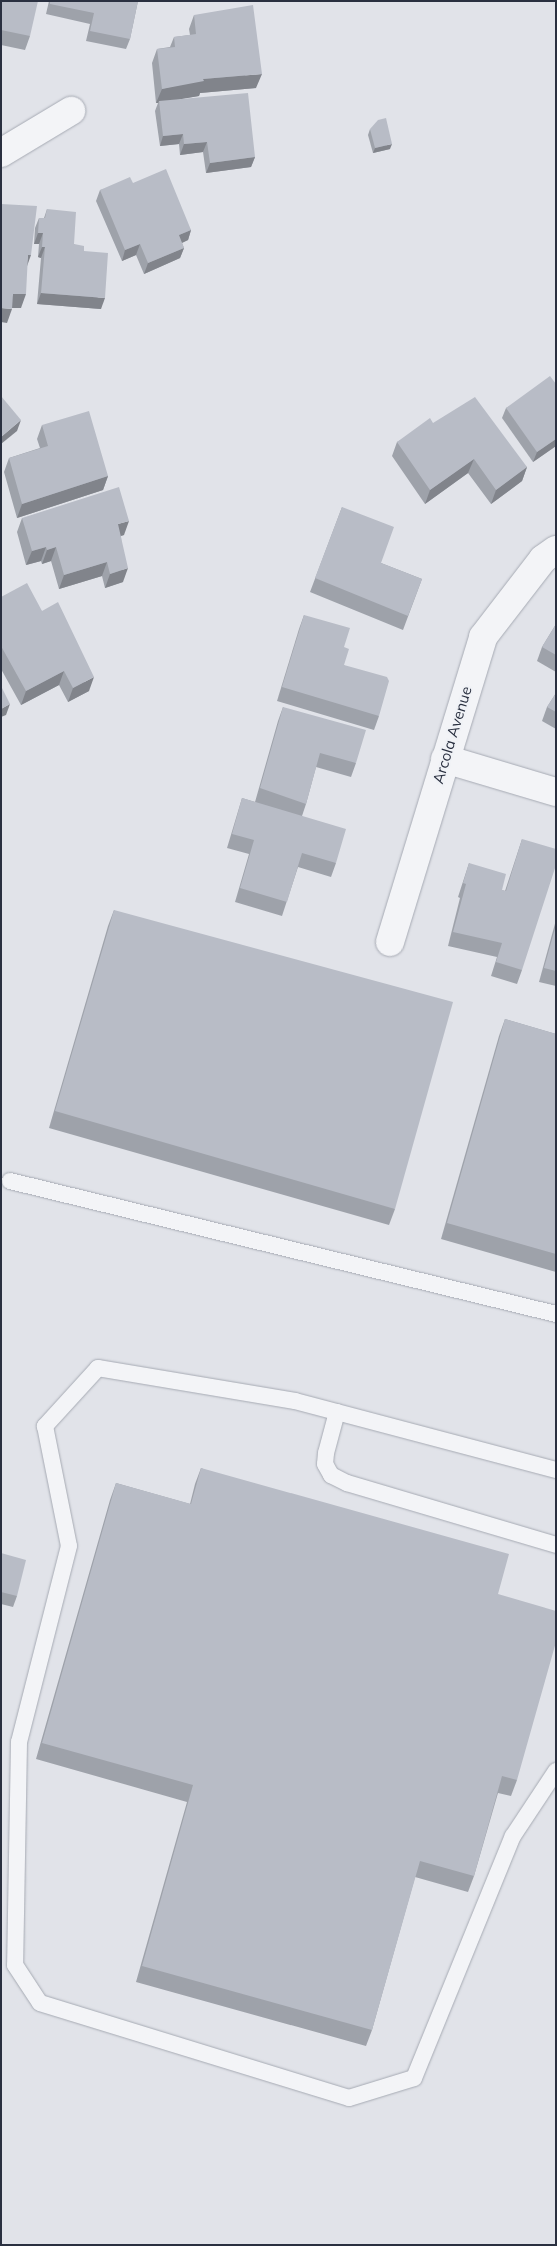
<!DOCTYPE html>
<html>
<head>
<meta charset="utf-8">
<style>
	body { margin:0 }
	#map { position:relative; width:557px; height:2246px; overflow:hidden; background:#e1e3e9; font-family:Mulish,sans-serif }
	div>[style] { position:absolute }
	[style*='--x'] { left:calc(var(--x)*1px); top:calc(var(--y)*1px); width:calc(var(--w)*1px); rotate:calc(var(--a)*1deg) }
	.roads { filter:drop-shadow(0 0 1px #a6aab3) drop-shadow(0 0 1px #a6aab3) }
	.lane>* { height:16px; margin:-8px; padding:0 8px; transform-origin:8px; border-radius:8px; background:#f3f4f7 }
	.street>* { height:28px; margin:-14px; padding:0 14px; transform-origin:14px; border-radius:14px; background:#f3f4f7 }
	.wall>* { inset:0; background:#9ea2aa }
	.shaded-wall>* { inset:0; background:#81848b }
	.building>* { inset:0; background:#b8bcc6 }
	span { translate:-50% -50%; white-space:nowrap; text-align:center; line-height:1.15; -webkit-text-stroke:4px #f0f2f6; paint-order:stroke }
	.street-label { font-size:15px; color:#2a3040 }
	.frame { position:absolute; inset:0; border:2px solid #2a3040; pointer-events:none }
</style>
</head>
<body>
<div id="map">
	<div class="roads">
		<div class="lane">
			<i style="--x:10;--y:1181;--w:562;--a:13.69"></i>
			<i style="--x:337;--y:1412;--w:42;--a:105"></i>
			<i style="--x:326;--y:1453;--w:11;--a:95"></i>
			<i style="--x:325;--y:1464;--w:13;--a:61"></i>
			<i style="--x:331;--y:1475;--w:18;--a:27"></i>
			<i style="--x:347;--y:1483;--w:218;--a:16.5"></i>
			<i style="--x:556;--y:1470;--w:270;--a:-165.2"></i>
			<i style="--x:295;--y:1401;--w:200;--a:-170.5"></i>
			<i style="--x:98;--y:1368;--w:79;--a:132.4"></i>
			<i style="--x:45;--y:1426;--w:122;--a:78.7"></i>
			<i style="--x:69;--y:1546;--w:202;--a:104.3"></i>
			<i style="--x:19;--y:1742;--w:223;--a:91"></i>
			<i style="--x:15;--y:1965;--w:45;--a:56.7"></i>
			<i style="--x:40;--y:2003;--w:323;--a:17.1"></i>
			<i style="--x:349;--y:2098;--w:68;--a:-17.1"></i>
			<i style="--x:414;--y:2078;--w:261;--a:-67.8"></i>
			<i style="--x:513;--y:1836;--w:78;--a:-56.5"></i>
		</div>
		<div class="street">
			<i style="--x:1;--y:153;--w:82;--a:-31"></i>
			<i style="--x:445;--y:759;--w:116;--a:16.6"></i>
			<i style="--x:390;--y:942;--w:319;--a:-73"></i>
			<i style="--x:483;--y:637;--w:98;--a:-52.4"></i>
			<i style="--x:543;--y:559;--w:16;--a:-35"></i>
		</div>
	</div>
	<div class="wall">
		<i style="clip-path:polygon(1px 1px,30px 36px,25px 50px,1px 45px)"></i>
		<i style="clip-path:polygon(49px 1px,138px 1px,130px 39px,126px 49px,86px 41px,90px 24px,46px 14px)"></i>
		<i style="clip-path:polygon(194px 15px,256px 88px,200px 93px,199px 96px,179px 99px,255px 157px,251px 167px,206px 173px,203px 152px,180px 155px,179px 144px,160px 146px,155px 111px,158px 103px,156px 103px,152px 63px,157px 49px,170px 47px,174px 37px,190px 35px,189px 29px)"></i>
		<i style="clip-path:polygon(370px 129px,390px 149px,373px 153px,368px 135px)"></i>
		<i style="clip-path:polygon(133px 183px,191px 230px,188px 240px,182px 243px,184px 248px,180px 258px,144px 274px,136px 255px,122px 261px,96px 201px,100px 190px)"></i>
		<i style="clip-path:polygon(47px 209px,74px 244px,84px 251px,101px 309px,37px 304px,41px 258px,38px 257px,39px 244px,34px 244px,35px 228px,39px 218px,44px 218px)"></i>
		<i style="clip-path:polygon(556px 384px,556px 446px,533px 462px,502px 418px,506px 408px)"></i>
		<i style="clip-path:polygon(433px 423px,527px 467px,522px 481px,491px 504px,468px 473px,425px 504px,392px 456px,397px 442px)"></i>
		<i style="clip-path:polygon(42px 425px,108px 476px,103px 490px,17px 518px,4px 472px,9px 458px,40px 448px,37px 439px)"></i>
		<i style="clip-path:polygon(342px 507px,381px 563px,422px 579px,403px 630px,310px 592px)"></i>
		<i style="clip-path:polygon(22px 518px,124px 535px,121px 536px,123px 582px,105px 588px,102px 576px,59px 589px,51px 561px,42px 564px,41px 561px,26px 565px,17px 532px)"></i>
		<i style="clip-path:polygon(1px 597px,42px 611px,89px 691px,68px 702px,59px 685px,21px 705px,1px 669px)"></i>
		<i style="clip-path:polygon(304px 615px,344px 665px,379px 716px,374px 730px,277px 701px,299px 629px)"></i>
		<i style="clip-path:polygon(556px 624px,556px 672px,537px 661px,542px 647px)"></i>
		<i style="clip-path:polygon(556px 693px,556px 729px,542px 721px,547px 707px)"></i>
		<i style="clip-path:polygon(283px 707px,356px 763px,351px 777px,316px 767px,306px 804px,302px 816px,336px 863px,331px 877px,298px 867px,282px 916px,235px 902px,249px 854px,227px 848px,242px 798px,255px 802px,278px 721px)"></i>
		<i style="clip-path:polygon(522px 839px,522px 970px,517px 984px,491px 976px,497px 957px,448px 946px,460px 898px,458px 897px,469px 863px,502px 890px,505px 891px)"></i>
		<i style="clip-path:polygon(114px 910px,395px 1209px,389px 1225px,49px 1128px,108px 926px)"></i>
		<i style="clip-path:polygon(556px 920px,556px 986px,539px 982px)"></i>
		<i style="clip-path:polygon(505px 1019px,556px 1034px,556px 1272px,441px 1239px,499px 1036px)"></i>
		<i style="clip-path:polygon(201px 1468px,498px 1594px,517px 1780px,511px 1796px,498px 1793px,474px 1876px,468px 1892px,415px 1877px,372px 2030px,366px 2046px,136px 1982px,187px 1802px,36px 1759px,110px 1500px,116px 1483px,190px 1504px,195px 1484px)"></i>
		<i style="clip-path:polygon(1px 1553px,17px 1596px,13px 1607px,1px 1604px)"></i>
	</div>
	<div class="shaded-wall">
		<i style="clip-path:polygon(262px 74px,256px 88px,200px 93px,199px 96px,159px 103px,159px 101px,158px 103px,156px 103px,162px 89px,203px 79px)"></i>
		<i style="clip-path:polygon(183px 134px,179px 144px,160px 146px,163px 136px)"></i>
		<i style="clip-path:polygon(207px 142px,203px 152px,180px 155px,184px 144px)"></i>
		<i style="clip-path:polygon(392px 144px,390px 149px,373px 153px,375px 148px)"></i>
		<i style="clip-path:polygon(255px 157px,251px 167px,206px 173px,210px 163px)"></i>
		<i style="clip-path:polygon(191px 230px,188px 240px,175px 246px,179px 235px)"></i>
		<i style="clip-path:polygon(38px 233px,43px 233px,39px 244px,34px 244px)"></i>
		<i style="clip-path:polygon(140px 244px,136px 255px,122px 261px,125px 250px)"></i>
		<i style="clip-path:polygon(42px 247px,45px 247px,41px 258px,38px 257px)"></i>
		<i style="clip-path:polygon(184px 248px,180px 258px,144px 274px,148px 263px)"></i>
		<i style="clip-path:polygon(28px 255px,31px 255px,26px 269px)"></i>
		<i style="clip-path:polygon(41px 293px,105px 298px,101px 309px,37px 304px)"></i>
		<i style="clip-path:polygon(13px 294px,26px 294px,21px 308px,7px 308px)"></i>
		<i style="clip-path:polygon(1px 308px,12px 309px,7px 323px,1px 322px)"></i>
		<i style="clip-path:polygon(21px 420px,17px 431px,1px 444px,1px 437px)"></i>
		<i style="clip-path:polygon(556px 439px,556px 446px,533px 462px,537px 452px)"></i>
		<i style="clip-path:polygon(474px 459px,468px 473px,425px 504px,430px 490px)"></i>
		<i style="clip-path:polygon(527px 467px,522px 481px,491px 504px,496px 490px)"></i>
		<i style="clip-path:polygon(108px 476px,103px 490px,17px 518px,22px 504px)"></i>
		<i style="clip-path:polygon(129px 521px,124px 535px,113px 538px,118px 524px)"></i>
		<i style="clip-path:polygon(46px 547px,41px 561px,26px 565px,32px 551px)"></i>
		<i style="clip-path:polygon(56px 547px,51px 561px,42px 564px,47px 550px)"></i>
		<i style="clip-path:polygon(107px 562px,102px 576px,59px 589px,64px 575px)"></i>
		<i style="clip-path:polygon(128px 568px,123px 582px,105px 588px,110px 574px)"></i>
		<i style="clip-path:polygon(64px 671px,59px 685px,21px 705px,26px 691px)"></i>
		<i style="clip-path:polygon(94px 677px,89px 691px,68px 702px,73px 688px)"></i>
		<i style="clip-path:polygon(10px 704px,6px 715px,1px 717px,1px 709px)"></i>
	</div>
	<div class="building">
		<i style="clip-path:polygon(1px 1px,38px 1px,30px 36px,1px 30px)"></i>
		<i style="clip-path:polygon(50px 1px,138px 1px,130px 39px,90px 31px,94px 13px,50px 4px)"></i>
		<i style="clip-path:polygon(253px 5px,262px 74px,203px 79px,204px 81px,162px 89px,157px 49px,175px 47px,174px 37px,196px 34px,194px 15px)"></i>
		<i style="clip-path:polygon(248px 93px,255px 157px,210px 163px,207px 142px,184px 144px,183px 134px,163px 136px,159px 101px)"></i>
		<i style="clip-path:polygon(386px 118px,392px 144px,375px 148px,370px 129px,378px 120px)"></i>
		<i style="clip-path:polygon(166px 169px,191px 230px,179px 235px,184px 248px,148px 263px,140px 244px,125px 250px,100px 190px,130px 177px,133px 183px)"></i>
		<i style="clip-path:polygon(1px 204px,37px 206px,31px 255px,28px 255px,26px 294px,13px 294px,12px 309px,1px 308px)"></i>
		<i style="clip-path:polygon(47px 209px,76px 212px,74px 244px,84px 246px,84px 251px,108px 253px,105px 298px,41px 293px,45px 247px,42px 247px,43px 233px,38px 233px,39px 218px,45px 218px)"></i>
		<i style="clip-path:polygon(550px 376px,556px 384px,556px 439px,537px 452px,506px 408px)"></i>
		<i style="clip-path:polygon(1px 396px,21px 420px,1px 437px)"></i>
		<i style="clip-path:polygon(475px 397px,527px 467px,496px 490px,474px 459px,430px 490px,397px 442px,430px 418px,433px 423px)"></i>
		<i style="clip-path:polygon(89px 411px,108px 476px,22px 504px,9px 458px,48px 446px,42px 425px)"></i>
		<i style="clip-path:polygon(119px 487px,129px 521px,118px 524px,128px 568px,110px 574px,107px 562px,64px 575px,56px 547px,47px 550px,46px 547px,32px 551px,22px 518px)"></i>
		<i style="clip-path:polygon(342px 507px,394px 527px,381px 563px,422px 579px,408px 616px,315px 578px)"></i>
		<i style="clip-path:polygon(27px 583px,42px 611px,58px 602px,94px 677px,73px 688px,64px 671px,26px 691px,1px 646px,1px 597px)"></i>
		<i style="clip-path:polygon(304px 615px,350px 628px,344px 647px,349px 649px,344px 665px,387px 677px,389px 681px,379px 716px,282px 687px)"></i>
		<i style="clip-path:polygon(556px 624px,556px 655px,542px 647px)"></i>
		<i style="clip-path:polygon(1px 686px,10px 704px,1px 709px)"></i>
		<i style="clip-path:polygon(556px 693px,556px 712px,547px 707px)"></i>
		<i style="clip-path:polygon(283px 707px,366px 730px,356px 763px,320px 753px,306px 804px,260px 788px)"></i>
		<i style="clip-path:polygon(242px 798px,346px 829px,336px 863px,302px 853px,287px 902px,240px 888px,254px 840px,232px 834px)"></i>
		<i style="clip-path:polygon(522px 839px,556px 849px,556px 865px,522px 970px,496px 962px,502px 943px,453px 932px,466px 884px,463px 883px,469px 863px,506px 874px,502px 890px,506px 891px)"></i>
		<i style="clip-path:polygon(114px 910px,453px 1002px,395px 1209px,55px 1111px)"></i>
		<i style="clip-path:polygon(556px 925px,556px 971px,544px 968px)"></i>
		<i style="clip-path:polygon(505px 1019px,556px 1034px,556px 1254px,447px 1223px)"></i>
		<i style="clip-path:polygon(201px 1468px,509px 1554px,498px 1594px,556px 1611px,556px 1642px,517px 1780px,502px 1776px,474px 1876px,420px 1861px,372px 2030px,142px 1966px,193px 1785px,42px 1743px,116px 1483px,191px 1504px)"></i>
		<i style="clip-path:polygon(1px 1553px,26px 1560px,17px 1596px,1px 1592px)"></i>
	</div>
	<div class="street-label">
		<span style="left:452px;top:735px;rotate:-73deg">Arcola Avenue</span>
	</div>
	<div class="frame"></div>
</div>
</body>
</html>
